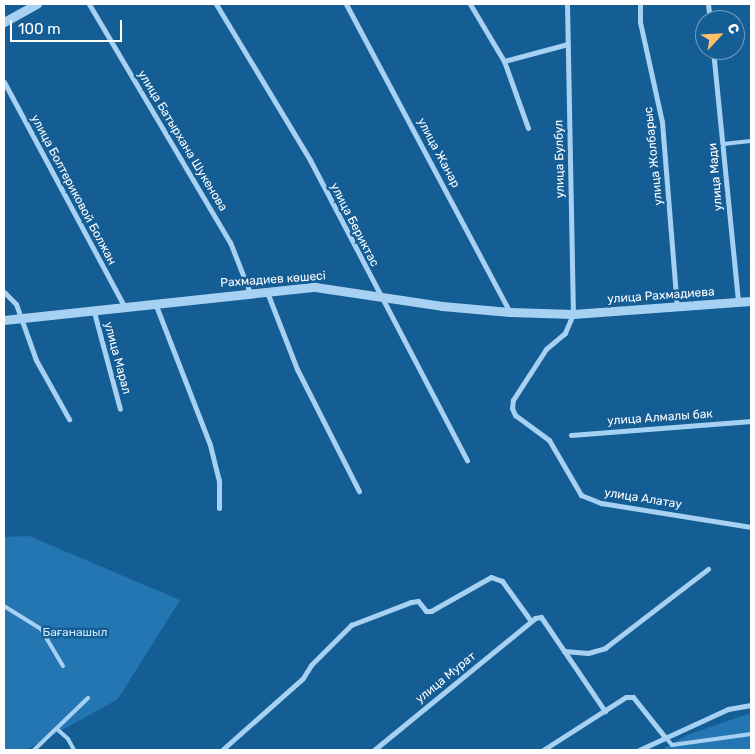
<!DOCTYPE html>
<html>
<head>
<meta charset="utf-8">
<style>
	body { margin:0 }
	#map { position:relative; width:755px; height:754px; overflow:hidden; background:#155d95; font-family:Rubik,sans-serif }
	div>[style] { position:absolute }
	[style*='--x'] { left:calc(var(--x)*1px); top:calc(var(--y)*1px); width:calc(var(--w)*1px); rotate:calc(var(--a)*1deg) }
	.green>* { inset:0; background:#2476b2 }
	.service>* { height:4px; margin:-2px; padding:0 2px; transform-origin:2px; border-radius:2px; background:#a6d1f2 }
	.minor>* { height:5px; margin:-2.5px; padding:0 2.5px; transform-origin:2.5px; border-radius:2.5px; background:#a6d1f2 }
	.tertiary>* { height:9px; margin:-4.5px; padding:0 4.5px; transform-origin:4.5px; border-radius:4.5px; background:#a6d1f2 }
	span { translate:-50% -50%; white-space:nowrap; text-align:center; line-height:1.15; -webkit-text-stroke:5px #155d95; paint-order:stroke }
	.street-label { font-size:12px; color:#fff }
	.park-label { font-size:12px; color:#cde8fc }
	.frame { position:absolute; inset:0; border:5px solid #fff; pointer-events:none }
	.north { position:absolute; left:695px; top:10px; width:50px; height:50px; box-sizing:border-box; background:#155d95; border:1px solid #739ebf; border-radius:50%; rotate:65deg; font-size:14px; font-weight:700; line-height:20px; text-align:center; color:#fff }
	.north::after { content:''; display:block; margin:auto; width:18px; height:22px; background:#ffc166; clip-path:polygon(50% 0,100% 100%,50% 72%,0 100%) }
	.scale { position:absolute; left:10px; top:20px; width:112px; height:22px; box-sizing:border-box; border:2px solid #fff; border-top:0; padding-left:6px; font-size:15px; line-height:18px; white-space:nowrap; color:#fff; -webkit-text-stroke:4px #155d95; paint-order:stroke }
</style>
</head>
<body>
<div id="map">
	<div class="green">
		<i style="clip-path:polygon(29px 536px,180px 600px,118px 699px,26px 750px,4px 750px,4px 537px)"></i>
		<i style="clip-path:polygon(751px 713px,751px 750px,661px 750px,687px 735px)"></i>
	</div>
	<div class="service">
		<i style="--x:723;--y:144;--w:28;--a:-6"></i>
		<i style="--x:4;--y:606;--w:44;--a:31.9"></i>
		<i style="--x:41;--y:629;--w:43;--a:59.3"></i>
		<i style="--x:57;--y:729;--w:15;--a:42"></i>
		<i style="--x:68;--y:739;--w:13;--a:61"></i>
		<i style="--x:664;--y:736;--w:12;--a:48"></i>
		<i style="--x:672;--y:745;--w:80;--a:-7.9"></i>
		<i style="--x:34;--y:750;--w:75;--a:-43.9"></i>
	</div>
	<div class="minor">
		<i style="--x:89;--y:4;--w:277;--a:59.4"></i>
		<i style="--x:230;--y:242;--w:55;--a:68.6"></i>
		<i style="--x:216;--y:4;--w:182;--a:58.9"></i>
		<i style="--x:310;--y:160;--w:339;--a:62.4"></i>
		<i style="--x:346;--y:4;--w:349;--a:62"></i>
		<i style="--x:470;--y:4;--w:66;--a:59.2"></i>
		<i style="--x:504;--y:61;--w:66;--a:-14.9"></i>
		<i style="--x:567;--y:4;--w:310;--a:88.9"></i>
		<i style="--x:573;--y:314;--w:21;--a:113"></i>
		<i style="--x:565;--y:333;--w:25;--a:140"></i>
		<i style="--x:546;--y:349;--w:61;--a:122.9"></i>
		<i style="--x:513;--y:400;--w:8;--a:97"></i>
		<i style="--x:512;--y:408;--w:8;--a:67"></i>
		<i style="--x:515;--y:415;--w:42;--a:36.3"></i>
		<i style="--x:549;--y:440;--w:64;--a:59.8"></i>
		<i style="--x:581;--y:495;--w:22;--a:22"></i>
		<i style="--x:601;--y:503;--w:152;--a:9.1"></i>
		<i style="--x:640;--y:4;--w:18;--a:90"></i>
		<i style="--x:640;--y:22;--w:102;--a:77.6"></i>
		<i style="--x:662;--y:122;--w:186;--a:85.4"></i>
		<i style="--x:708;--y:4;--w:16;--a:83"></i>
		<i style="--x:713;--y:50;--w:253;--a:84.3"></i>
		<i style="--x:504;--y:61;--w:71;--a:70.3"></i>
		<i style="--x:4;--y:82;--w:256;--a:61.8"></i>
		<i style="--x:4;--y:292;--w:17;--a:45"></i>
		<i style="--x:16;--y:304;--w:59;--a:70.3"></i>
		<i style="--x:36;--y:360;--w:68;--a:60.8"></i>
		<i style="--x:267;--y:292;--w:83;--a:68.7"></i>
		<i style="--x:297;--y:369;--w:137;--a:63.1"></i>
		<i style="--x:155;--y:303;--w:152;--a:68.8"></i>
		<i style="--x:210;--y:445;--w:36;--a:76"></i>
		<i style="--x:219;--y:480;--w:28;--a:90"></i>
		<i style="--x:94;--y:312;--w:100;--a:75"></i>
		<i style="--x:571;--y:435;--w:181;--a:-4.4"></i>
		<i style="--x:564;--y:651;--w:24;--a:5"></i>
		<i style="--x:588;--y:653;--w:18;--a:-16"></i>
		<i style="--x:605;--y:648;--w:130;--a:-37.5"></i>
		<i style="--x:222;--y:750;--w:108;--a:-41.6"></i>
		<i style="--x:303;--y:678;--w:15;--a:-58"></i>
		<i style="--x:311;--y:665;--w:57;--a:-45"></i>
		<i style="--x:351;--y:625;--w:64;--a:-21"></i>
		<i style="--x:411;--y:602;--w:7;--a:-8"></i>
		<i style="--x:418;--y:601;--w:13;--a:51"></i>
		<i style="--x:426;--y:611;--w:5;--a:0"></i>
		<i style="--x:431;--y:611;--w:69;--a:-29.5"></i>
		<i style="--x:491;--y:577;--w:12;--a:20"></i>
		<i style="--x:502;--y:581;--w:49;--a:54.1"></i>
		<i style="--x:374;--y:750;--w:208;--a:-39.3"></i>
		<i style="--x:535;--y:618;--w:6;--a:-9"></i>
		<i style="--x:541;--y:617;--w:114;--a:55.8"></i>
		<i style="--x:543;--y:750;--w:98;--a:-32.6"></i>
		<i style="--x:626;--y:697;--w:7;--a:0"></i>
		<i style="--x:633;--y:697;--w:50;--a:51.5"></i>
		<i style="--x:639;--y:750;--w:98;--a:-24.7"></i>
		<i style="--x:728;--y:709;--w:23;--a:-10"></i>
	</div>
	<div class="tertiary">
		<i style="--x:4;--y:22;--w:38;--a:-29"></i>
		<i style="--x:4;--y:320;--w:313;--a:-6.1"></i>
		<i style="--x:315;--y:287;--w:128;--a:8.5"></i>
		<i style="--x:442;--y:306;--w:68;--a:5"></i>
		<i style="--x:510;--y:312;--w:63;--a:1.8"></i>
		<i style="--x:573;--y:314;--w:178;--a:-4.2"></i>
	</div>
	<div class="street-label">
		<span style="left:182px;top:141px;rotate:59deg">улица Батырхана Шукенова</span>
		<span style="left:438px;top:153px;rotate:62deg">улица Жанар</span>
		<span style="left:654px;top:156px;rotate:-96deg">улица Жолбарыс</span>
		<span style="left:560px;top:159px;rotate:-91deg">улица Булбул</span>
		<span style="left:716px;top:177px;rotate:-95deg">улица Мади</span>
		<span style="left:73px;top:190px;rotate:62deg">улица Болтериковой Болжан</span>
		<span style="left:354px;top:225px;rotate:63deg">улица Бериктас</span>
		<span style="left:273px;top:280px;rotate:-4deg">Рахмадиев көшесі</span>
		<span style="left:661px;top:296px;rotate:-4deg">улица Рахмадиева</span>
		<span style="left:117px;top:358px;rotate:75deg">улица Марал</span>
		<span style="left:660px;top:418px;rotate:-4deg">улица Алмалы бак</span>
		<span style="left:643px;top:499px;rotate:9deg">улица Алатау</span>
		<span style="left:446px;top:678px;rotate:-39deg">улица Мурат</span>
	</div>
	<div class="park-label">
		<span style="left:75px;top:633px">Бағанашыл</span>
	</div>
	<div class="frame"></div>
	<div class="north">С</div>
	<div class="scale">100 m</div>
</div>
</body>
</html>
